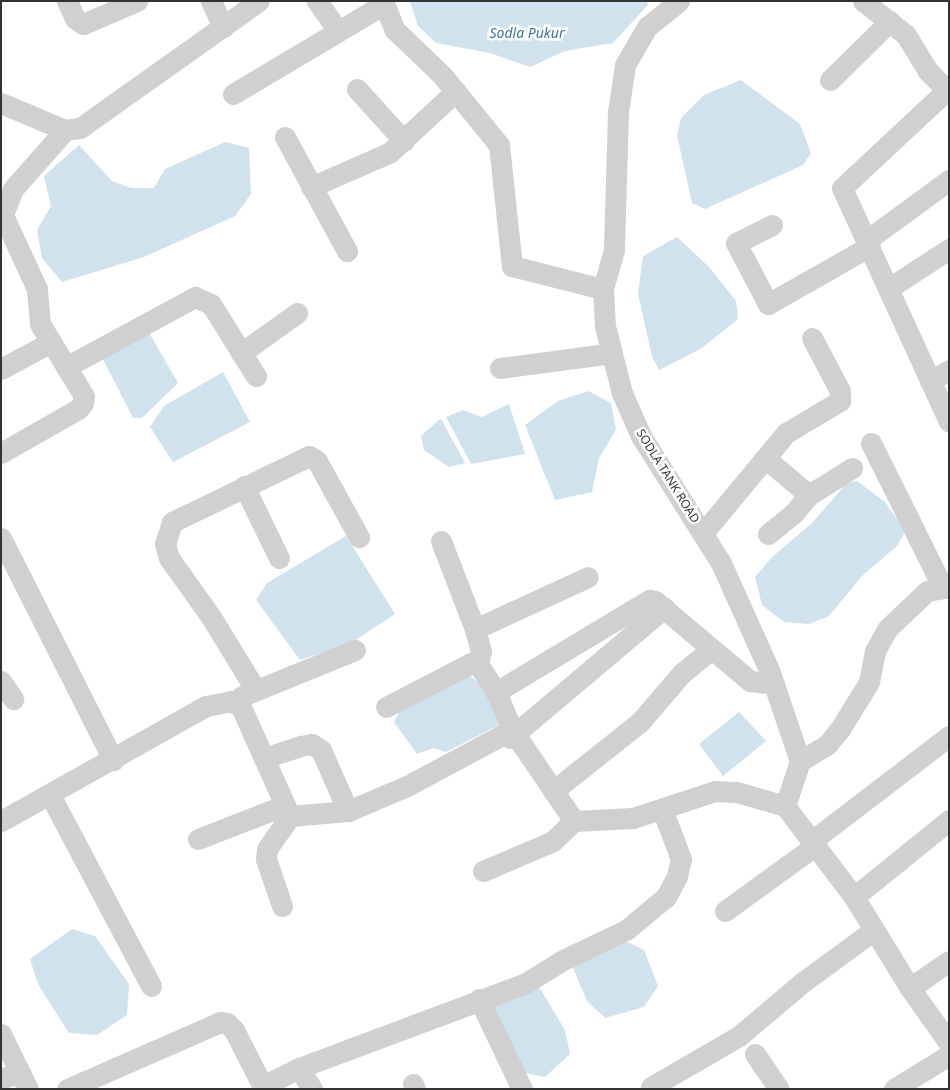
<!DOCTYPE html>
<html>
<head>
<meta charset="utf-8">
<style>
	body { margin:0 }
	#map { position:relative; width:950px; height:1090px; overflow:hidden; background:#fff; font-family:"Noto Sans",sans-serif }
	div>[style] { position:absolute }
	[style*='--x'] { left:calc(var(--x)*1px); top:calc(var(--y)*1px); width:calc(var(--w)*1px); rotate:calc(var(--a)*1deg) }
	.water>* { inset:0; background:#cfe2ee }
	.minor>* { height:21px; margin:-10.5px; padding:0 10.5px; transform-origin:10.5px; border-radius:10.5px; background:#d0d0d0 }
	span { translate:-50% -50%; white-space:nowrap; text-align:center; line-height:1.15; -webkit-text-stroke:5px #fff; paint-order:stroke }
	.street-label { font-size:12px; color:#333 }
	.water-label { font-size:14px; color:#3f7597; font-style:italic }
	.frame { position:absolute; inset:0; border:2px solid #333; pointer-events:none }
</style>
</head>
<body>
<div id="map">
	<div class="water">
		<i style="clip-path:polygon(410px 1px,647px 1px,648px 5px,613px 43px,565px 51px,530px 67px,490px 53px,436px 43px,418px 26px)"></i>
		<i style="clip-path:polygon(741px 80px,800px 124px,811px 153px,803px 165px,705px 209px,692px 203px,677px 135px,681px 118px,704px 95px)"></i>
		<i style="clip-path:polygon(225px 142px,249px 148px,251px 194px,235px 216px,144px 257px,62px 282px,42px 258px,37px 230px,51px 206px,44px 176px,79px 145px,112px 181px,131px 188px,154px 188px,165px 169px)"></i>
		<i style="clip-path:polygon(677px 237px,709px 267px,736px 301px,738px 319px,702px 348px,659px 370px,652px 356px,638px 294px,643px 256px)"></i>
		<i style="clip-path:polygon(148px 331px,178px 383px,142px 418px,133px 418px,101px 355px)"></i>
		<i style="clip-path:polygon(223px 372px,250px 422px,173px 462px,150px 427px,164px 406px)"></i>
		<i style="clip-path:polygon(588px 391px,611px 403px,616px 430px,599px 458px,592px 492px,555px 500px,525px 425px,558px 401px)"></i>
		<i style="clip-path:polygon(509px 404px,525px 454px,471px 464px,446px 417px,463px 410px,482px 417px)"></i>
		<i style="clip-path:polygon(440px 419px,441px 419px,465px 463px,449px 467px,424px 450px,421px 436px)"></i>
		<i style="clip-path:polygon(857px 481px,885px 502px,905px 531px,898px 545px,862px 576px,829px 616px,809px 624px,784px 622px,762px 605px,755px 577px,772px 557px,811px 524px,847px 483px)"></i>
		<i style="clip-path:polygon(346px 536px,395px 614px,351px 643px,300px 660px,256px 600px,267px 583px)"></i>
		<i style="clip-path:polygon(470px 675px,492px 697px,505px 722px,446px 752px,433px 748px,417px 754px,394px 722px,402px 707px)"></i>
		<i style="clip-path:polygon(739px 712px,766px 741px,723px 776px,699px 744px)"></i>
		<i style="clip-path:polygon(72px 929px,95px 936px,129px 984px,127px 1015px,97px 1035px,69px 1033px,38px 984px,30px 959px)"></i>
		<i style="clip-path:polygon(619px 938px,644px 950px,658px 986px,644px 1007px,605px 1018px,587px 1001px,572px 966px)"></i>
		<i style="clip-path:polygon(533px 977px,565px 1030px,570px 1054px,545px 1077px,525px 1073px,490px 997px)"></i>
	</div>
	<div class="minor">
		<i style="--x:67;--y:1;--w:19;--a:65"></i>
		<i style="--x:75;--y:18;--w:10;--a:37"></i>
		<i style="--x:83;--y:24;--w:59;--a:-23.1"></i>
		<i style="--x:211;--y:1;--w:29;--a:65"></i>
		<i style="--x:317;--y:1;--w:37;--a:55"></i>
		<i style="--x:383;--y:1;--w:31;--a:68"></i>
		<i style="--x:395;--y:30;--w:65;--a:43.8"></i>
		<i style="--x:442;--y:75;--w:90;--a:50.8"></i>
		<i style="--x:499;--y:145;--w:122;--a:83.9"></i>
		<i style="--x:512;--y:266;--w:94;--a:14.2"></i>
		<i style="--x:679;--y:1;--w:41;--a:140.9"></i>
		<i style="--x:647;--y:27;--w:44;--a:120.1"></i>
		<i style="--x:625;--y:65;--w:48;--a:98.5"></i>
		<i style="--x:618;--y:112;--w:138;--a:91.7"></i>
		<i style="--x:614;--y:250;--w:41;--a:105.8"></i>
		<i style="--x:603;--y:289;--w:37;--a:87"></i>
		<i style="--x:605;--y:326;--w:69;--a:75.8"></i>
		<i style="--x:622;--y:393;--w:47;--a:66.2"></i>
		<i style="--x:641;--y:436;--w:150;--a:57.8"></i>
		<i style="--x:721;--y:563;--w:117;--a:65.8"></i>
		<i style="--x:769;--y:670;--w:96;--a:71.2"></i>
		<i style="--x:800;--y:761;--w:47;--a:108.4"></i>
		<i style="--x:863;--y:1;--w:55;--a:38.3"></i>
		<i style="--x:906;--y:35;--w:42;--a:58.6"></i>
		<i style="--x:928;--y:71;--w:30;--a:45"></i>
		<i style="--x:830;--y:80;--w:84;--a:-44.5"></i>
		<i style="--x:357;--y:89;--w:70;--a:47.9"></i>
		<i style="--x:946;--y:91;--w:142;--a:137"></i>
		<i style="--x:842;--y:188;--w:257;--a:65.4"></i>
		<i style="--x:233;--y:94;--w:176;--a:-30.8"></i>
		<i style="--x:1;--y:103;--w:69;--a:22.9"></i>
		<i style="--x:65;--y:130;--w:15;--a:-8"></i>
		<i style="--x:80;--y:128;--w:219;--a:-35.4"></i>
		<i style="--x:285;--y:137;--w:130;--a:61.5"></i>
		<i style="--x:311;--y:187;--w:85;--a:-23.6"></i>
		<i style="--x:389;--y:153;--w:91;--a:-42.8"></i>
		<i style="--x:772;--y:225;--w:40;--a:153.4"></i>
		<i style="--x:736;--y:243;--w:69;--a:62.3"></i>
		<i style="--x:768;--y:304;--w:117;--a:-29.6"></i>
		<i style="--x:867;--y:240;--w:102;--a:-36.2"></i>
		<i style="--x:889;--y:288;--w:72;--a:-33"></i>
		<i style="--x:241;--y:353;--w:69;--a:-35.5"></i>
		<i style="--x:66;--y:367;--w:147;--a:-28.5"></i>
		<i style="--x:195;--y:297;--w:17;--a:24"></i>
		<i style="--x:211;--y:304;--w:85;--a:58"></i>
		<i style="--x:500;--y:368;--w:113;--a:-7.6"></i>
		<i style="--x:1;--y:369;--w:57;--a:-28.4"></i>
		<i style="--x:930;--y:381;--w:22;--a:-30"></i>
		<i style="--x:871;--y:443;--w:162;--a:63.6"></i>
		<i style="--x:1;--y:453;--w:89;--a:-29.7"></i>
		<i style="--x:78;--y:409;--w:8;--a:-50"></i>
		<i style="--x:83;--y:403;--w:7;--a:-82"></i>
		<i style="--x:84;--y:396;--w:84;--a:-121.4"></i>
		<i style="--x:40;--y:324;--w:35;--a:-95"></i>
		<i style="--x:37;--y:289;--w:81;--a:-114.7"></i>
		<i style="--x:3;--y:215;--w:28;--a:-69"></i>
		<i style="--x:13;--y:189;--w:79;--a:-48.6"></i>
		<i style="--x:765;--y:458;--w:57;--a:40.1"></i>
		<i style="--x:244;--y:486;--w:80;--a:64.1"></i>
		<i style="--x:703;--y:533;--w:130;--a:-50.3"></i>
		<i style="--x:786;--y:433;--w:63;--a:-30.7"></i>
		<i style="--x:840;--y:401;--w:10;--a:-90"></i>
		<i style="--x:840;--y:391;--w:60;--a:-117.8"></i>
		<i style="--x:768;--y:534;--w:32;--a:-39"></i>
		<i style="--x:793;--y:514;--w:25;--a:-50"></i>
		<i style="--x:809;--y:495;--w:51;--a:-32.1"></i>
		<i style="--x:1;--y:538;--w:249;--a:63.2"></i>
		<i style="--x:441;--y:541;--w:94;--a:68.9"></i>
		<i style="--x:475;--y:629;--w:23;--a:75"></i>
		<i style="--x:481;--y:651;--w:13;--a:103"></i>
		<i style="--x:475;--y:629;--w:124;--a:-24.7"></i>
		<i style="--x:1;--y:681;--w:22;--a:56"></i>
		<i style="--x:255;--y:689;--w:84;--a:-121.4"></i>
		<i style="--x:211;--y:617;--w:72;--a:-125.4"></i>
		<i style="--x:169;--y:558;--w:15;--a:-106"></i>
		<i style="--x:165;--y:544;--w:23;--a:-72"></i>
		<i style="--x:172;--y:522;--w:152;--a:-25.7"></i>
		<i style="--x:309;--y:456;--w:9;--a:32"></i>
		<i style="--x:317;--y:461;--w:87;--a:61.1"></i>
		<i style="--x:496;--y:692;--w:179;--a:-31"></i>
		<i style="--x:649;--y:600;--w:6;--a:9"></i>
		<i style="--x:655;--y:601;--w:124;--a:40.1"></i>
		<i style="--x:750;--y:681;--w:24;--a:7"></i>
		<i style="--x:242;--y:696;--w:122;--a:-22.2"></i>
		<i style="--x:386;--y:707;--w:96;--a:-27.4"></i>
		<i style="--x:471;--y:663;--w:7;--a:8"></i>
		<i style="--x:478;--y:664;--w:33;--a:57"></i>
		<i style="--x:496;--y:692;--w:46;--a:66.8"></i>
		<i style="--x:510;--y:738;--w:202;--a:-40.2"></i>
		<i style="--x:264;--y:758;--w:38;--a:-18"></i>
		<i style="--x:300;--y:746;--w:12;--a:-9"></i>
		<i style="--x:312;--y:744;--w:11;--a:34"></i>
		<i style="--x:321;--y:750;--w:67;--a:66.1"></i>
		<i style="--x:800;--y:761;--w:31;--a:-31"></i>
		<i style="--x:827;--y:745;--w:21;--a:-51"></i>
		<i style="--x:840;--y:729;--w:55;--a:-58.3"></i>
		<i style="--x:869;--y:682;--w:32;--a:-79"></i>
		<i style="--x:875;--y:651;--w:25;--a:-61"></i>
		<i style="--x:887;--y:629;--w:55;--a:-43.5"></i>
		<i style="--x:927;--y:591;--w:22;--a:-10"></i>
		<i style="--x:553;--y:791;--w:111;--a:-38.4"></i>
		<i style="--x:640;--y:722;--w:65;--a:-49.4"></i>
		<i style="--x:682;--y:673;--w:38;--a:-39"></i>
		<i style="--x:50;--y:795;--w:216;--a:62.1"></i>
		<i style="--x:1;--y:821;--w:235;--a:-29.3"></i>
		<i style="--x:206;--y:706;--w:25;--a:-11"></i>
		<i style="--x:231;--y:701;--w:12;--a:31"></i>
		<i style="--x:241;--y:707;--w:120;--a:65.8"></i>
		<i style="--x:290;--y:816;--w:58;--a:-4.9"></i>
		<i style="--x:348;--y:811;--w:64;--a:-23"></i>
		<i style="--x:407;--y:786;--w:108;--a:-28.2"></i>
		<i style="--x:502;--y:735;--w:18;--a:16"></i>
		<i style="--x:519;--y:740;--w:98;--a:55.8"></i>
		<i style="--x:574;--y:821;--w:59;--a:-2.9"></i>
		<i style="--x:633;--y:818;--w:86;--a:-18.2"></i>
		<i style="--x:715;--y:791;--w:22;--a:3"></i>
		<i style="--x:737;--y:792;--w:50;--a:16.3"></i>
		<i style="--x:785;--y:806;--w:114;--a:52.8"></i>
		<i style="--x:854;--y:897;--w:107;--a:58.4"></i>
		<i style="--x:910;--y:988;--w:67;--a:54.7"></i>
		<i style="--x:198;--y:839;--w:93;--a:-21.3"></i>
		<i style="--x:813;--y:840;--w:171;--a:-37.4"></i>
		<i style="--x:483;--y:871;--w:76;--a:-23.2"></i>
		<i style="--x:553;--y:841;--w:29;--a:-44"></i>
		<i style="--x:854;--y:897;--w:122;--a:-39"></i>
		<i style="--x:282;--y:906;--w:50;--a:-108.8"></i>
		<i style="--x:266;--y:859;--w:10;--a:-84"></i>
		<i style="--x:267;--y:849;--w:40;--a:-55.1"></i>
		<i style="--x:725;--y:911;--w:112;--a:-36"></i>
		<i style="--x:910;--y:988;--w:47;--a:-34.7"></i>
		<i style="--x:479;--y:999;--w:100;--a:64.5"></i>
		<i style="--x:1;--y:1034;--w:61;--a:63.9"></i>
		<i style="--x:755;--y:1054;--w:42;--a:55.6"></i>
		<i style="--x:299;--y:1068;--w:25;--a:58"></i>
		<i style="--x:1;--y:1079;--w:20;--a:-20"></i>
		<i style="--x:413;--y:1084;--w:5;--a:68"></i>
		<i style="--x:263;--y:1086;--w:40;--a:-26.6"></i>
		<i style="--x:299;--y:1068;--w:240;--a:-20.5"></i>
		<i style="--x:524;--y:984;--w:46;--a:-31.6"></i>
		<i style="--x:563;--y:960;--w:70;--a:-25.5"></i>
		<i style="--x:626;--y:930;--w:52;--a:-39.5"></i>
		<i style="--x:666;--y:897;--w:24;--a:-62"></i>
		<i style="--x:677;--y:876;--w:17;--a:-77"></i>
		<i style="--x:681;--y:859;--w:53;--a:-110.8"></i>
		<i style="--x:651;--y:1087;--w:102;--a:-30.1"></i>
		<i style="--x:739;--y:1036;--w:84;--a:-40.2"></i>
		<i style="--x:803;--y:982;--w:88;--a:-36.2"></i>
		<i style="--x:67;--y:1089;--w:167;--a:-23.6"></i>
		<i style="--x:220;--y:1022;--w:7;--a:8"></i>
		<i style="--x:227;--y:1023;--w:10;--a:45"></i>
		<i style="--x:234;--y:1030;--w:66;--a:63"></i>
		<i style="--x:894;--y:1089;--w:65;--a:-31.7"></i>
	</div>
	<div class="street-label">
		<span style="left:668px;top:476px;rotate:58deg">SODLA TANK ROAD</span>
	</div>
	<div class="water-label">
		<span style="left:527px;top:33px">Sodla Pukur</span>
	</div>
	<div class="frame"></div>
</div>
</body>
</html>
